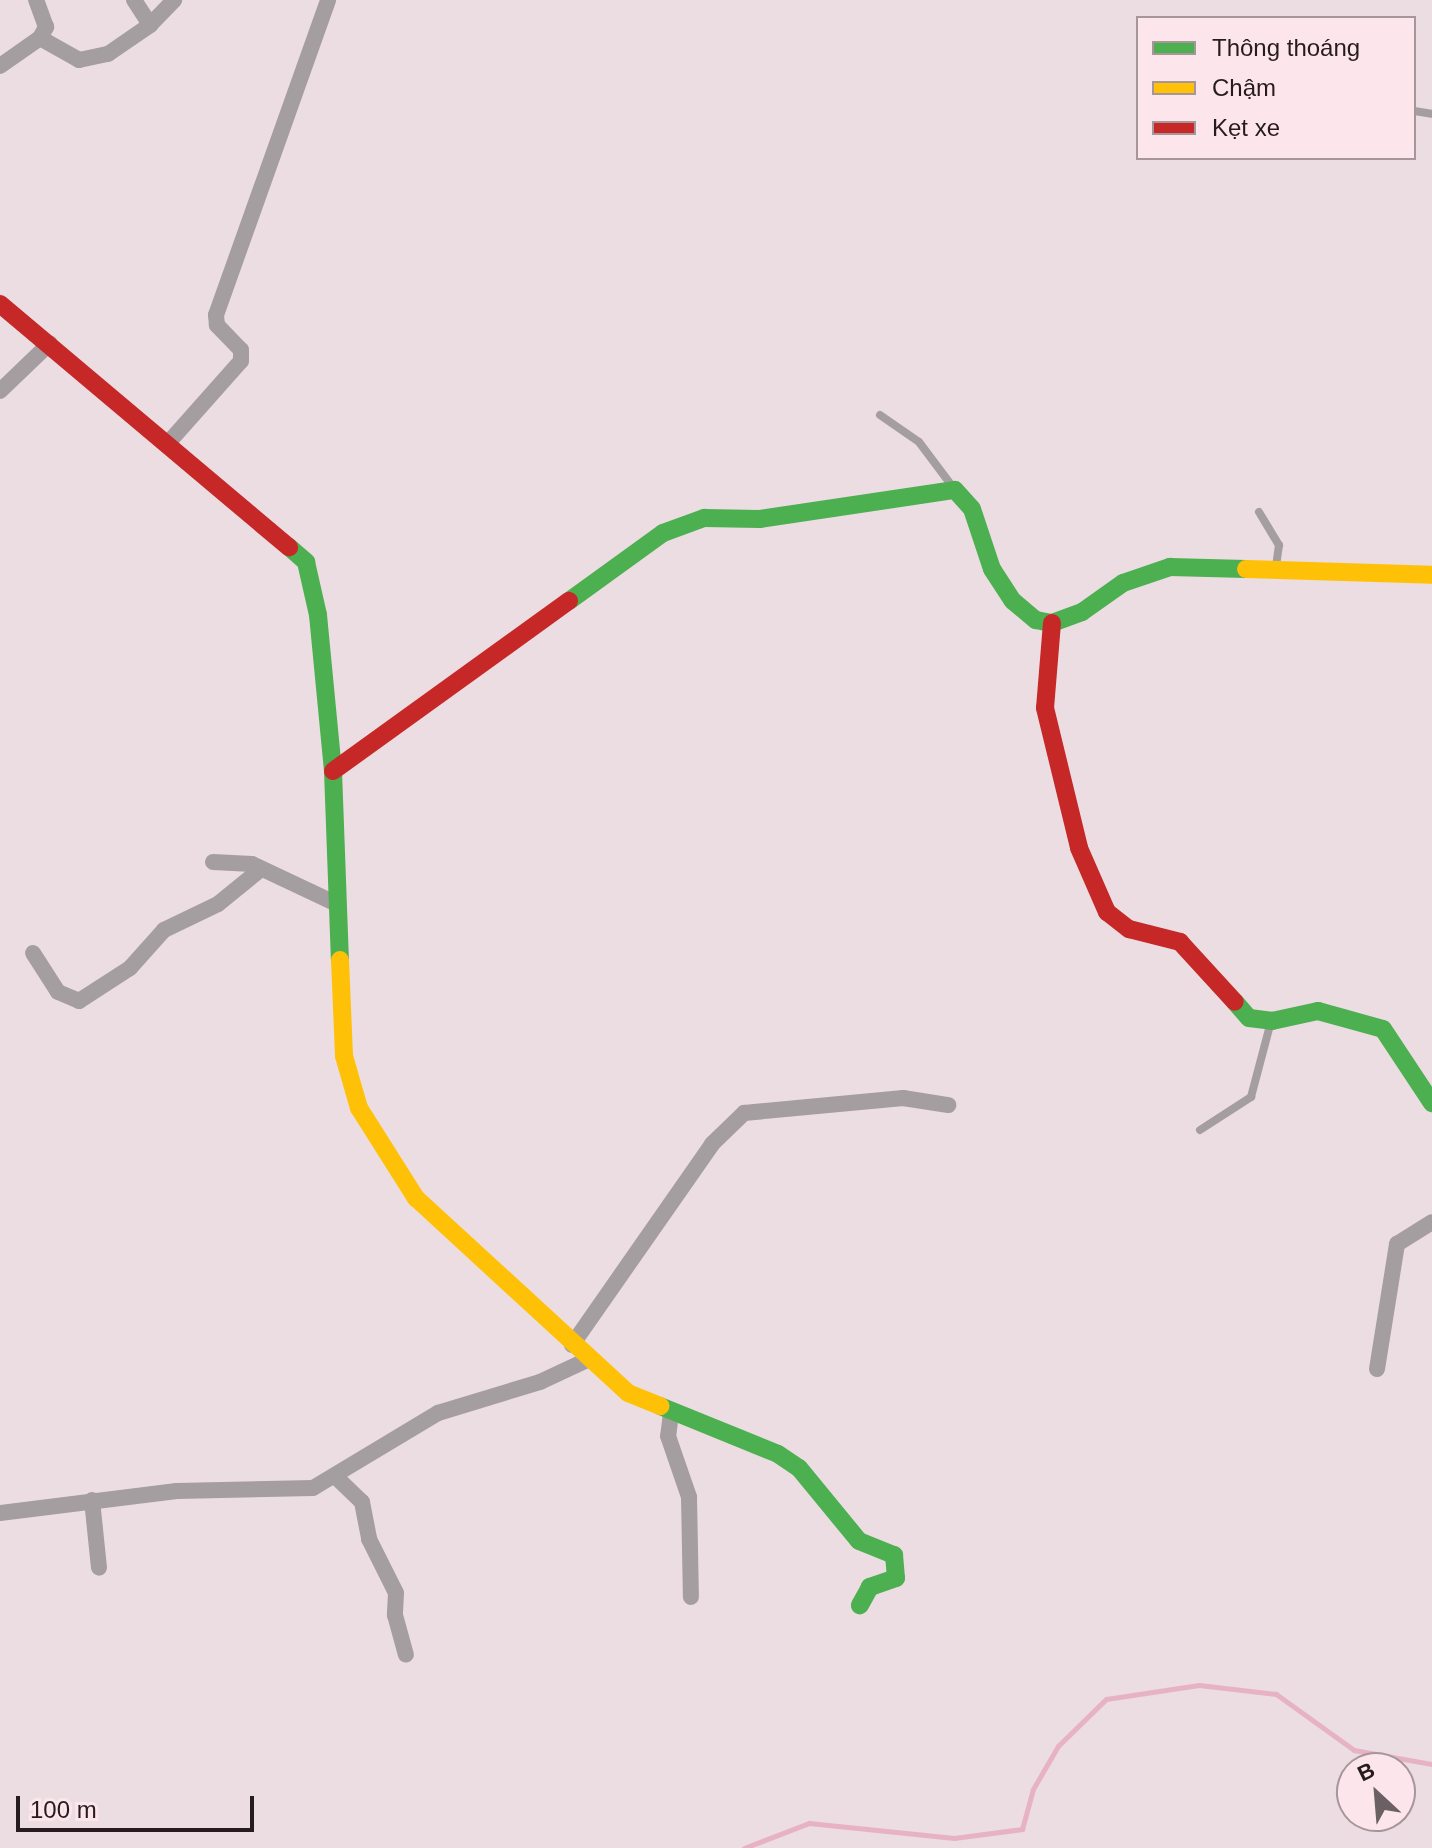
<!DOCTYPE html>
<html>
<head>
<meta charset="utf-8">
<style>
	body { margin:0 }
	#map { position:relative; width:1432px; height:1848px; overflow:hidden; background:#ecdde2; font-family:Arial,sans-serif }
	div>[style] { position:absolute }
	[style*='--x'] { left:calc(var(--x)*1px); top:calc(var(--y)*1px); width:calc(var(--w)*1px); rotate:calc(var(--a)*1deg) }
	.stream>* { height:5px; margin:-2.5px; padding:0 2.5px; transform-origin:2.5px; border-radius:2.5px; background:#e7b3c4 }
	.lane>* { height:8px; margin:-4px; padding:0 4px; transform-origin:4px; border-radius:4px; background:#a59ea1 }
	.street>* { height:16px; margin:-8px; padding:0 8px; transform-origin:8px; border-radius:8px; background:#a59ea1 }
	.fast>* { height:18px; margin:-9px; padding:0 9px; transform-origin:9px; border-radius:9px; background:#4caf50 }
	.slow>* { height:18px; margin:-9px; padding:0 9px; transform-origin:9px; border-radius:9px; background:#ffc107 }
	.jam>* { height:18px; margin:-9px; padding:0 9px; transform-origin:9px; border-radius:9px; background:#c62828 }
	span { translate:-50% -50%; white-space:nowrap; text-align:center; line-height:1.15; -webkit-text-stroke:8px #fce6ec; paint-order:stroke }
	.legend { position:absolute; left:1136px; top:16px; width:280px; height:144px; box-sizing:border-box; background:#fce6ec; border:2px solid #a6959a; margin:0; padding:10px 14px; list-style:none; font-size:24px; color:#261c1f }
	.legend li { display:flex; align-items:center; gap:16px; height:40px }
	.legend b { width:40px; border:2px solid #a6959a }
	.north { position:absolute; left:1336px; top:1752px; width:80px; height:80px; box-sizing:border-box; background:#fce6ec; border:2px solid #a6959a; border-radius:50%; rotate:334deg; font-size:22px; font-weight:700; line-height:32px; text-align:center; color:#261c1f }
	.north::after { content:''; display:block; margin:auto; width:28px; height:36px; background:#6b6063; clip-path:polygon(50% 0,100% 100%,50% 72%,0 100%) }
	.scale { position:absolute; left:16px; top:1796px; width:238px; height:36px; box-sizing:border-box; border:4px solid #261c1f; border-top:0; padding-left:10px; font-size:24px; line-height:28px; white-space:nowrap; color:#261c1f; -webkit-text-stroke:6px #fce6ec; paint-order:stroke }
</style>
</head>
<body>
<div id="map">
	<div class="stream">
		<i style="--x:744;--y:1848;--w:70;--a:-21"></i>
		<i style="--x:809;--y:1823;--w:146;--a:5.9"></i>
		<i style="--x:954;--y:1838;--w:69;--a:-7.5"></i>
		<i style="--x:1022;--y:1829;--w:41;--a:-74.6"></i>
		<i style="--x:1033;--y:1789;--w:50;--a:-59.8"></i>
		<i style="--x:1058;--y:1746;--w:67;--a:-44.4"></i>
		<i style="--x:1106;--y:1699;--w:94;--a:-8.6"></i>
		<i style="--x:1199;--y:1685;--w:78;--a:6.7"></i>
		<i style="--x:1276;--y:1694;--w:96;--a:35.7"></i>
		<i style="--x:1354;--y:1750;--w:79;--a:10.2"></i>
	</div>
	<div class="lane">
		<i style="--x:1414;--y:111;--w:18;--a:9"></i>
		<i style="--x:880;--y:415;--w:47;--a:34.7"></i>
		<i style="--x:919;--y:442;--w:55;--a:53.1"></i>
		<i style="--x:1259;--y:512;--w:39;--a:59"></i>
		<i style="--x:1279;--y:545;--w:21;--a:98"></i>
		<i style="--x:1200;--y:1130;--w:61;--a:-32.9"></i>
		<i style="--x:1251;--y:1097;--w:74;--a:-75.2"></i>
	</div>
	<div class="street">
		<i style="--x:134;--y:0;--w:30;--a:57"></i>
		<i style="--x:40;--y:38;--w:45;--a:29.4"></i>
		<i style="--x:79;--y:60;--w:30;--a:-12"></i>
		<i style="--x:108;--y:54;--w:51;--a:-34.6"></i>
		<i style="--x:150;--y:25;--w:35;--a:-46"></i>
		<i style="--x:0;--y:66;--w:49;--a:-35"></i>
		<i style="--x:40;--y:38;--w:13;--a:-61"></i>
		<i style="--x:46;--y:27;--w:29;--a:-110"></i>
		<i style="--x:0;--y:391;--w:69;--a:-43.8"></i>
		<i style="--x:169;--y:442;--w:108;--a:-48.4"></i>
		<i style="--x:241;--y:361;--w:11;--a:-90"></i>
		<i style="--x:241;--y:350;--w:35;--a:-134"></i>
		<i style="--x:217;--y:325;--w:10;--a:-96"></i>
		<i style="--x:216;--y:315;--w:334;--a:-70.4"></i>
		<i style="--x:213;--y:862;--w:39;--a:3"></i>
		<i style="--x:252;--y:864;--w:92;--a:25.2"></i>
		<i style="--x:33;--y:953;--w:46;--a:57.3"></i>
		<i style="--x:58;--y:992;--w:23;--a:23"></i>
		<i style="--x:79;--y:1001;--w:61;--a:-32.9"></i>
		<i style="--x:130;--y:968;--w:51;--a:-48.2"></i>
		<i style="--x:164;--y:930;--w:60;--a:-25.7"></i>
		<i style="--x:218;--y:904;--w:55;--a:-39.1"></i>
		<i style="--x:572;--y:1345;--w:245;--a:-55.1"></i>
		<i style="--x:712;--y:1144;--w:45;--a:-44.1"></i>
		<i style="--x:744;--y:1113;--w:160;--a:-5.4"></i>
		<i style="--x:903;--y:1098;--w:46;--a:8.8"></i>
		<i style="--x:1377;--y:1369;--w:127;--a:-80.9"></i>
		<i style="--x:1397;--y:1244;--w:41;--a:-32.2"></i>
		<i style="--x:671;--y:1413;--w:23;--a:97"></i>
		<i style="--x:668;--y:1436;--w:65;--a:71"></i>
		<i style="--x:689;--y:1497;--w:100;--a:88.9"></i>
		<i style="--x:337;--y:1478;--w:35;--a:44"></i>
		<i style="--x:362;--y:1502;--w:38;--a:79"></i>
		<i style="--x:369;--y:1539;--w:60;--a:63.4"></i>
		<i style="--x:396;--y:1593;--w:22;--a:93"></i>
		<i style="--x:395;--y:1615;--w:41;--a:74.6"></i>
		<i style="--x:92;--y:1500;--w:68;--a:84.1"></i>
		<i style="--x:0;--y:1513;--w:178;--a:-7.1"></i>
		<i style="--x:177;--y:1491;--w:136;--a:-1.3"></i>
		<i style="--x:313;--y:1488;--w:146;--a:-31"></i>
		<i style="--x:438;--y:1413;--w:107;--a:-16.9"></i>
		<i style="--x:540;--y:1382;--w:52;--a:-25.1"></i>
	</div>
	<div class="fast">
		<i style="--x:289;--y:547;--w:23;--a:41"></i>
		<i style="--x:306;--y:562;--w:54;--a:77.2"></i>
		<i style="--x:318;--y:615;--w:157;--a:84.5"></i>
		<i style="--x:333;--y:771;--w:189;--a:87.9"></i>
		<i style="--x:569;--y:601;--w:116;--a:-35.9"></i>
		<i style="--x:663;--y:533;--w:44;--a:-20.1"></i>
		<i style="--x:704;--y:518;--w:56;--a:1"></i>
		<i style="--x:760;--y:519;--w:197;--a:-8.5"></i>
		<i style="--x:955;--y:490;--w:25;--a:48"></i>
		<i style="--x:972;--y:509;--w:63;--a:71.6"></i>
		<i style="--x:992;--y:569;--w:38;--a:57"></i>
		<i style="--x:1013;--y:601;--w:30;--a:40"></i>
		<i style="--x:1036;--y:620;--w:16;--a:11"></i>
		<i style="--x:1052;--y:623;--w:32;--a:-20"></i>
		<i style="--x:1082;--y:612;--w:50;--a:-35.3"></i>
		<i style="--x:1123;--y:583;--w:50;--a:-18.8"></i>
		<i style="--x:1170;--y:567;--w:76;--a:1.5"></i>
		<i style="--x:1235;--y:1002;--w:21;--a:49"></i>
		<i style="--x:1249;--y:1018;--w:23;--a:7"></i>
		<i style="--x:1272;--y:1021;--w:47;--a:-12.3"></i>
		<i style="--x:1318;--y:1011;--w:67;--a:15.5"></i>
		<i style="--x:1383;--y:1029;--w:89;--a:56.5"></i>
		<i style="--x:660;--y:1406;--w:127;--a:22.1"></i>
		<i style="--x:778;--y:1454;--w:25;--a:34"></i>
		<i style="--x:799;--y:1468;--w:94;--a:50.6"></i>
		<i style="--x:859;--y:1541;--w:38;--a:22"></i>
		<i style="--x:894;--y:1555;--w:23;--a:85"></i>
		<i style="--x:896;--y:1578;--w:28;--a:161"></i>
		<i style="--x:870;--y:1587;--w:21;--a:119"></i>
	</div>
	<div class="slow">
		<i style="--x:1246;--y:569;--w:186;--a:1.8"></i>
		<i style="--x:340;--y:960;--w:96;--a:87.6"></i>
		<i style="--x:344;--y:1056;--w:54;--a:73.9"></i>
		<i style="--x:359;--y:1108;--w:107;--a:57.7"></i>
		<i style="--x:416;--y:1198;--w:288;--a:42.6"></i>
		<i style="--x:628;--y:1393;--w:35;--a:22"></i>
	</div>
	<div class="jam">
		<i style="--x:0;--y:304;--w:378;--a:40.1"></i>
		<i style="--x:1052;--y:623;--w:85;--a:94.7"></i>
		<i style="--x:1045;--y:708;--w:144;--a:76.3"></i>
		<i style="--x:1079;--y:848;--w:70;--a:66.4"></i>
		<i style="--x:1107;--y:912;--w:28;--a:38"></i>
		<i style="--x:1129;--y:929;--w:53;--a:14.3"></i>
		<i style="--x:1180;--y:942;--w:81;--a:47.5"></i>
		<i style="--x:333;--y:771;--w:291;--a:-35.8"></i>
	</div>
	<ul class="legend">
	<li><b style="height:10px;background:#4caf50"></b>Thông thoáng</li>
	<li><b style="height:10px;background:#ffc107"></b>Chậm</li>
	<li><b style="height:10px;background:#c62828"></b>Kẹt xe</li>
	</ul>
	<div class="north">B</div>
	<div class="scale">100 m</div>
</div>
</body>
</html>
